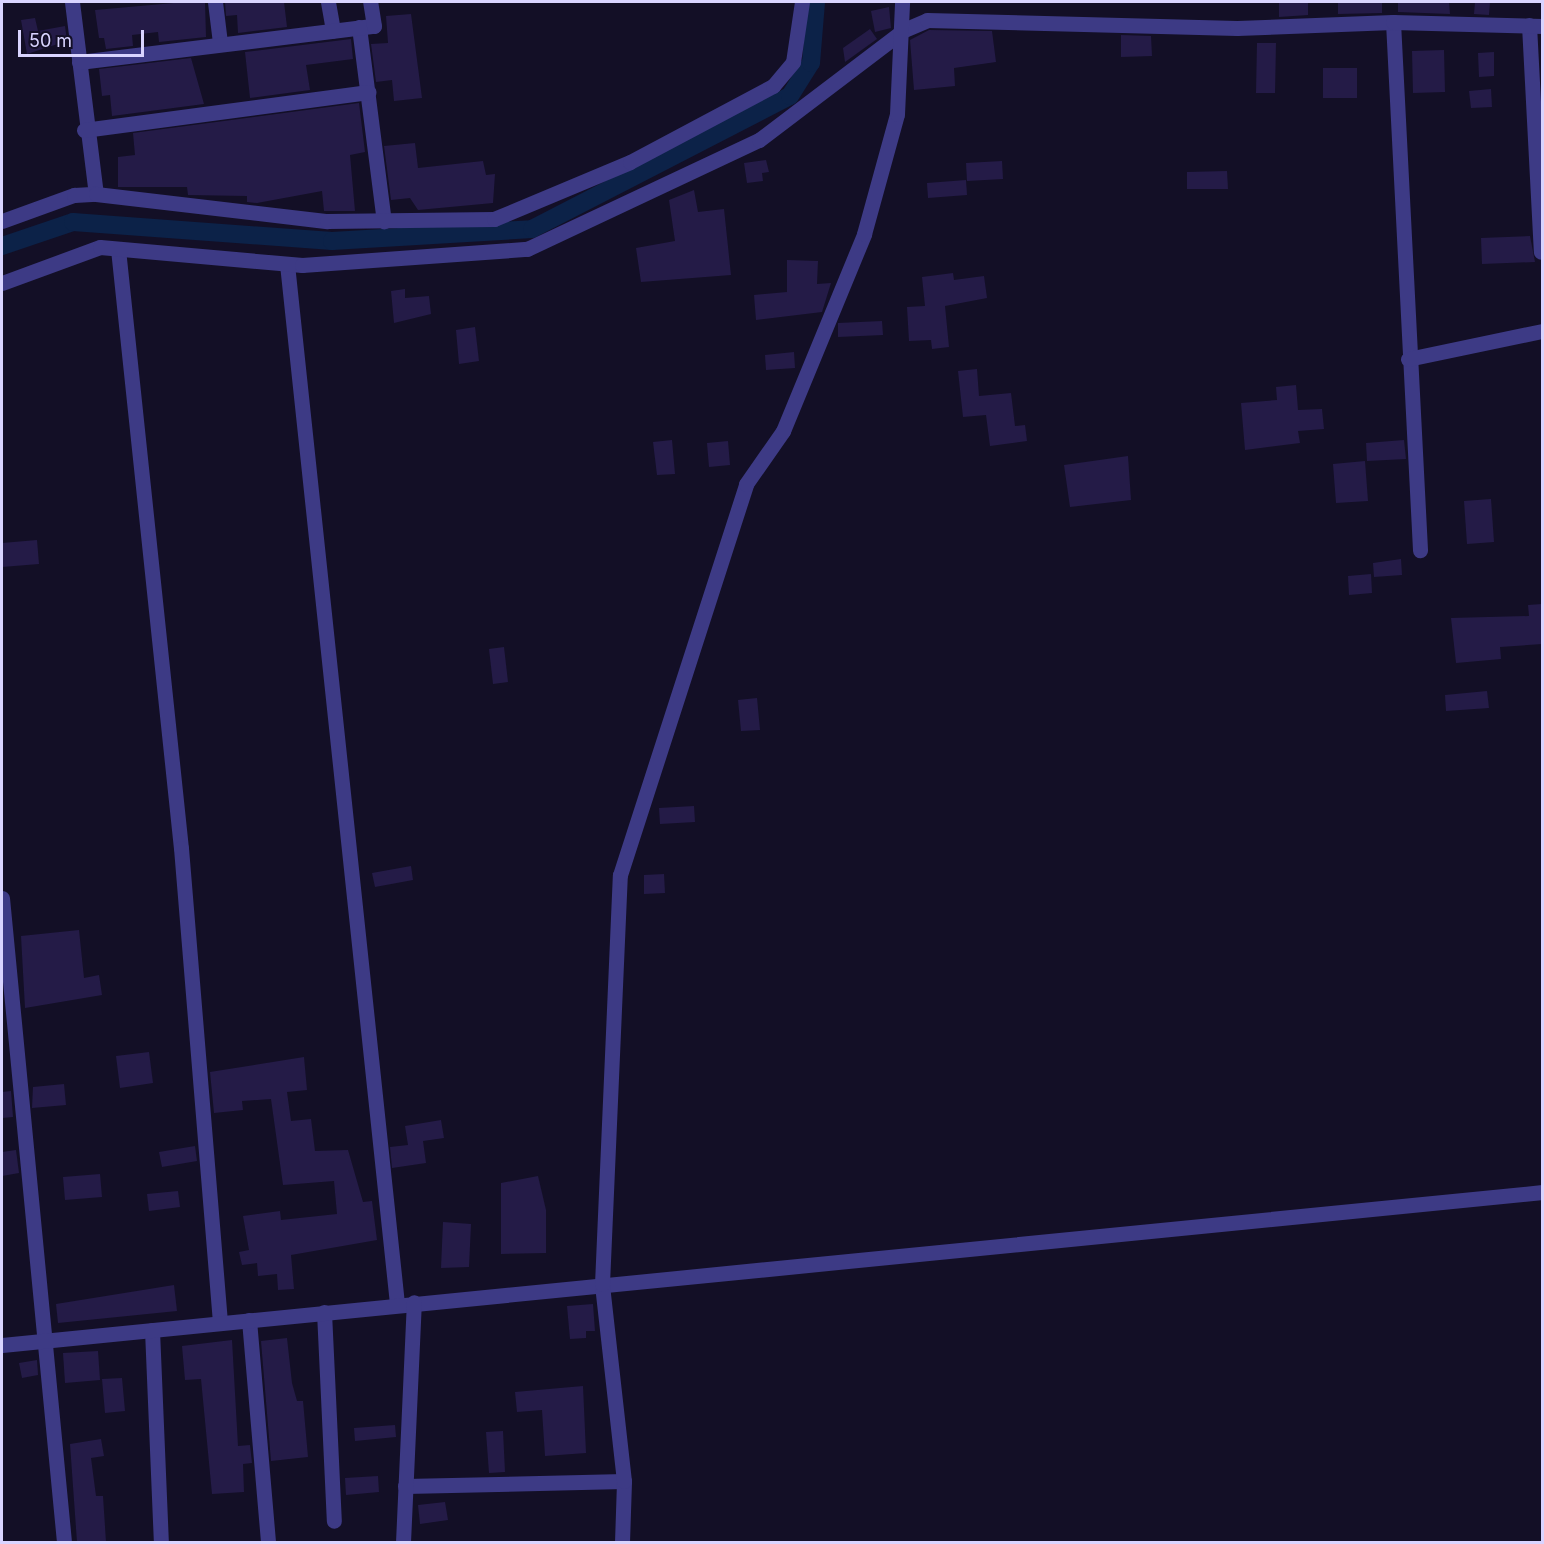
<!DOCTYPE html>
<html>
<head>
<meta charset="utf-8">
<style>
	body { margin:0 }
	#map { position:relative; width:1544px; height:1544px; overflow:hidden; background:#130f26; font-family:Inter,sans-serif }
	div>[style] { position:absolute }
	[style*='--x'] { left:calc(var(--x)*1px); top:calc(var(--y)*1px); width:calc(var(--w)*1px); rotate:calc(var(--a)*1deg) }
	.canal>* { height:18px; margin:-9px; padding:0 9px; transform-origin:9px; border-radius:9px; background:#0c2248 }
	.building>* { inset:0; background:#241b47 }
	.minor>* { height:15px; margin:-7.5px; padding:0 7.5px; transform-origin:7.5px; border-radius:7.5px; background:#3d3a85 }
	span { translate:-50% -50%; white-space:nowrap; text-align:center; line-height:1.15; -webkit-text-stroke:6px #130f26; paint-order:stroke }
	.frame { position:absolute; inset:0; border:3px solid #d9d4ff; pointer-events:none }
	.scale { position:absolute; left:18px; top:30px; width:126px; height:27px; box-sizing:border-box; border:3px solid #d9d4ff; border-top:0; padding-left:8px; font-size:18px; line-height:21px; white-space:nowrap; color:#d9d4ff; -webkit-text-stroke:4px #130f26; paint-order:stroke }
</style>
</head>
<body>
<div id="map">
	<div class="canal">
		<i style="--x:2;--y:246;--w:75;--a:-18.7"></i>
		<i style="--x:73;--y:222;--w:260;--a:4.2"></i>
		<i style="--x:332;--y:241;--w:200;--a:-3.4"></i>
		<i style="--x:532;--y:229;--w:290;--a:-27.3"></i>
		<i style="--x:790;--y:96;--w:39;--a:-58"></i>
		<i style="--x:811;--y:63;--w:61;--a:-85.3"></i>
	</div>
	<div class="building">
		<i style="clip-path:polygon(185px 2px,205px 2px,206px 37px,159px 42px,158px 32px,132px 35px,133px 46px,106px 49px,104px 38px,99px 38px,95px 10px)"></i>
		<i style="clip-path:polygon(225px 2px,284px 2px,287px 27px,238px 33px,237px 15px,226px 16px)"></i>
		<i style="clip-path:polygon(1279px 2px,1308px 2px,1308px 15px,1279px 17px)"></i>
		<i style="clip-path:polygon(1338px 2px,1382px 2px,1382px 13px,1338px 14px)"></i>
		<i style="clip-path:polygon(1398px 2px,1449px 2px,1450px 14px,1398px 12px)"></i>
		<i style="clip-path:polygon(1475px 2px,1490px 2px,1489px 15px,1474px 14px)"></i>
		<i style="clip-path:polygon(889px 7px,891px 28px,875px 32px,871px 11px)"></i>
		<i style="clip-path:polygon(411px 14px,422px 98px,394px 101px,392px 80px,376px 82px,371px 44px,388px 43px,386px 16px)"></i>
		<i style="clip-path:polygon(35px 18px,38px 31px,65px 26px,67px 41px,27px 54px,21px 20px)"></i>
		<i style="clip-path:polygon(870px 29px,877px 39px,845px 62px,843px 48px)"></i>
		<i style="clip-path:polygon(929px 30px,992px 31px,996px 62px,954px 68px,955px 86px,914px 90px,910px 40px)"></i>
		<i style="clip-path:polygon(1121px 35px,1151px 36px,1152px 56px,1121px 57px)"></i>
		<i style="clip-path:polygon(351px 39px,353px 59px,306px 65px,310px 90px,250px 98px,245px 52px)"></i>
		<i style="clip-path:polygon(1257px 43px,1276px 43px,1275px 93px,1256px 93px)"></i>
		<i style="clip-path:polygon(1444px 50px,1445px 92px,1413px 93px,1412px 51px)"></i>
		<i style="clip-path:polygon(1494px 52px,1494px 76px,1479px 77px,1478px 53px)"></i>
		<i style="clip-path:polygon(191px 58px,204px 104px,112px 116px,110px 95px,102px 96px,99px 69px)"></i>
		<i style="clip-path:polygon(1323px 68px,1357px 68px,1357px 98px,1323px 98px)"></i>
		<i style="clip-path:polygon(1491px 89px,1492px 107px,1471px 108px,1469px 91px)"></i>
		<i style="clip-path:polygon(359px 103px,365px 152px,350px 155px,355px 211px,324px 211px,322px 191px,257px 203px,247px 202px,247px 196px,188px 195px,187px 187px,118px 187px,118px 157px,135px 155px,133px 133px)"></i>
		<i style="clip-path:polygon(415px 143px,418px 168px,483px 161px,486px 175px,495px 174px,493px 203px,418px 210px,410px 198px,391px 200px,384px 146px)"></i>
		<i style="clip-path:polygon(766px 160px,769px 172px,762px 173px,763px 181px,747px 183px,744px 163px)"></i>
		<i style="clip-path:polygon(1002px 161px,1003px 179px,967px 181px,966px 163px)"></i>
		<i style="clip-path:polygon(1227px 171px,1228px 189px,1187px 189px,1187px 172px)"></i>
		<i style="clip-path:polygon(966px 180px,967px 195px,928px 198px,927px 183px)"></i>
		<i style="clip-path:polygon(694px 190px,698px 212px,724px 209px,731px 275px,641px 282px,636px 248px,675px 241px,669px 200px)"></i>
		<i style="clip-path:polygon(1530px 236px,1535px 262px,1482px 264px,1481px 238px)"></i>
		<i style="clip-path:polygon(787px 260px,818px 261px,817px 284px,831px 283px,822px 312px,756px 320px,754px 295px,787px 292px)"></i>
		<i style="clip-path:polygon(953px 273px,954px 280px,984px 276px,987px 298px,945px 306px,949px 347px,932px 349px,931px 340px,909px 341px,907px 307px,925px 306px,922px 277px)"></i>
		<i style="clip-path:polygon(405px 289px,405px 298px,429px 296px,431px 314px,394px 323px,391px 291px)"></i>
		<i style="clip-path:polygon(882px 321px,883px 335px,838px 337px,838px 323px)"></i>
		<i style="clip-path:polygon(475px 327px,479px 361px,459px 364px,456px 330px)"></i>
		<i style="clip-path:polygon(794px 352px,795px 368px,766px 370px,765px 355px)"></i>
		<i style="clip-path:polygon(977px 369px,979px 396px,1011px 393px,1015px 426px,1025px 425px,1027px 441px,990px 446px,986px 415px,963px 417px,958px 371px)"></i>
		<i style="clip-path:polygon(1296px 385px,1298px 410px,1322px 409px,1324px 429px,1298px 431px,1300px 443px,1245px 450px,1241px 403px,1277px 400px,1276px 387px)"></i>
		<i style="clip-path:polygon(672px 440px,675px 474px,657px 475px,653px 442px)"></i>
		<i style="clip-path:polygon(1404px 440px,1406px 459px,1367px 461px,1366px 443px)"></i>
		<i style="clip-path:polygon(728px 441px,730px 465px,709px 467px,707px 443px)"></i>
		<i style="clip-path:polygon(1128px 456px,1131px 500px,1070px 507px,1064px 465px)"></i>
		<i style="clip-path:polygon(1365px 461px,1368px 501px,1336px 503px,1333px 464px)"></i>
		<i style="clip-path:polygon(1491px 499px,1494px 542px,1467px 544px,1464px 501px)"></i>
		<i style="clip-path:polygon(37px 540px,39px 564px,2px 567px,2px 543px)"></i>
		<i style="clip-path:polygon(1401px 559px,1402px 575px,1374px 577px,1373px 563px)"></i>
		<i style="clip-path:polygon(1371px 574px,1372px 593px,1349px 595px,1348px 576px)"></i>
		<i style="clip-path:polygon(1542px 604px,1542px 644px,1500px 647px,1501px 659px,1456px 663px,1451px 618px,1529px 616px,1528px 605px)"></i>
		<i style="clip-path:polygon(504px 647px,508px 682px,493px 684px,489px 649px)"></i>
		<i style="clip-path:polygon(1487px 691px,1489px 708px,1446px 711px,1445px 695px)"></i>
		<i style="clip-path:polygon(757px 698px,760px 730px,741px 731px,738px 700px)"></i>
		<i style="clip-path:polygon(694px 806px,695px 822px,660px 824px,659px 808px)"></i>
		<i style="clip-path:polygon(411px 866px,413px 880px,375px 887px,372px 873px)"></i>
		<i style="clip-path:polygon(664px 874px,665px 893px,644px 894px,644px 875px)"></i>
		<i style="clip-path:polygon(79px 930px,84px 978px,99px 975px,102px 995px,25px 1008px,21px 936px)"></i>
		<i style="clip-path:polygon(149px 1052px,153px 1083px,120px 1088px,116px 1056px)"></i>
		<i style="clip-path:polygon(304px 1057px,307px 1090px,287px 1092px,291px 1121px,311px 1119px,315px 1151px,348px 1150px,363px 1202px,372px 1201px,377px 1240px,291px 1255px,294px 1289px,278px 1290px,277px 1274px,258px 1276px,257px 1263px,242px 1265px,239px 1252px,249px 1250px,243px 1216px,280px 1211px,281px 1220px,337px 1214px,334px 1181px,283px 1185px,271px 1099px,242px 1101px,243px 1110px,214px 1113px,210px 1072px)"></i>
		<i style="clip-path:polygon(64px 1084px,66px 1105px,32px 1108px,33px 1087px)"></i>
		<i style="clip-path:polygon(11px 1091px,13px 1117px,2px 1118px,2px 1092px)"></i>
		<i style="clip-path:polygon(441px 1120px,444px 1138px,423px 1141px,426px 1163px,392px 1168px,390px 1147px,408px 1145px,405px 1126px)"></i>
		<i style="clip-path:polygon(195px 1146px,197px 1161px,162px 1167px,159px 1152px)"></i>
		<i style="clip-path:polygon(16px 1150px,19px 1173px,2px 1176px,2px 1152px)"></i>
		<i style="clip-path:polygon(100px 1174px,102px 1197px,65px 1200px,63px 1177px)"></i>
		<i style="clip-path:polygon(538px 1176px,546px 1210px,546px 1253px,501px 1254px,501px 1183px)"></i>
		<i style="clip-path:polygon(178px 1191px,180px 1207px,149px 1211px,147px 1194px)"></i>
		<i style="clip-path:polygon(443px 1222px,471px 1224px,469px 1267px,441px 1268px)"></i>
		<i style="clip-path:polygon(174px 1285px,177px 1311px,58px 1323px,56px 1304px)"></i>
		<i style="clip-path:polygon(593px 1304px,595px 1331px,586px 1331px,586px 1338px,570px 1339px,567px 1306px)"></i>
		<i style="clip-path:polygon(287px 1338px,292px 1383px,297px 1401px,303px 1401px,308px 1457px,271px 1461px,261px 1341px)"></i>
		<i style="clip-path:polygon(232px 1340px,238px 1446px,250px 1445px,252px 1463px,243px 1464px,244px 1492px,212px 1494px,201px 1379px,185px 1380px,182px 1346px)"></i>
		<i style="clip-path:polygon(98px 1351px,100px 1380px,65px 1383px,63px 1353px)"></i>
		<i style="clip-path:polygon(37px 1360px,38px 1375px,22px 1378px,19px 1363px)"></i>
		<i style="clip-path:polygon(122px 1378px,125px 1411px,105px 1413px,102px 1379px)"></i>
		<i style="clip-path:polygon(583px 1386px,586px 1453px,545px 1456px,542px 1410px,517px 1412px,515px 1392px)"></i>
		<i style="clip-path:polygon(395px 1425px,396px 1437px,355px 1441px,354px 1428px)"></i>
		<i style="clip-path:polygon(503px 1431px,505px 1472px,489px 1473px,486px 1432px)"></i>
		<i style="clip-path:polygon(101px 1439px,104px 1456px,91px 1458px,96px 1496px,103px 1496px,106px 1542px,77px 1542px,70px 1444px)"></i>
		<i style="clip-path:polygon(378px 1476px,379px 1492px,346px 1495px,345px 1478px)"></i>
		<i style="clip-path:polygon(445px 1502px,448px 1520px,420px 1524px,418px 1505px)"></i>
	</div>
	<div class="minor">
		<i style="--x:72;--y:2;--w:193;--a:82.9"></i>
		<i style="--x:215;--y:2;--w:41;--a:83"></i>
		<i style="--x:328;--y:2;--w:29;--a:80"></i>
		<i style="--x:1393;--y:22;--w:529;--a:87.07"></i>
		<i style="--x:1529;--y:25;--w:227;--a:87"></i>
		<i style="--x:359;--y:27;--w:196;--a:82.7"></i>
		<i style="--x:79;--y:62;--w:297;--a:-7"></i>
		<i style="--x:374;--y:26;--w:24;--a:-99"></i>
		<i style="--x:84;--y:130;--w:287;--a:-7.6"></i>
		<i style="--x:2;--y:221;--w:77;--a:-19.9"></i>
		<i style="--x:74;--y:195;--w:22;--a:-3"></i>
		<i style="--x:96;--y:194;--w:233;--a:6.7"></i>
		<i style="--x:327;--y:221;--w:167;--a:-0.7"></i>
		<i style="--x:494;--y:219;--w:147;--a:-22.7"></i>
		<i style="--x:630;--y:162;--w:162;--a:-28"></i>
		<i style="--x:773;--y:86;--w:31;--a:-50"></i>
		<i style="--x:793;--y:62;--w:61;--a:-81.5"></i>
		<i style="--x:118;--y:249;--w:602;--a:84"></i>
		<i style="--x:181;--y:848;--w:475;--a:85.3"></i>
		<i style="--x:287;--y:264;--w:1046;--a:83.96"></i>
		<i style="--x:2;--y:283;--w:104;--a:-20.2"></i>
		<i style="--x:100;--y:247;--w:203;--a:5.1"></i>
		<i style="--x:302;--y:265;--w:226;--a:-4.1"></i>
		<i style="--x:527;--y:249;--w:256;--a:-25.2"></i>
		<i style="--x:759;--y:140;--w:182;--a:-37.2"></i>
		<i style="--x:904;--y:30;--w:25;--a:-23"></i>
		<i style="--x:927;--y:20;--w:310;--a:1.5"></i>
		<i style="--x:1237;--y:28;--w:156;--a:-2.2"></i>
		<i style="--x:1393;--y:22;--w:149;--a:1.5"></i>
		<i style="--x:1408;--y:359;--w:137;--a:-11.8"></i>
		<i style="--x:2;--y:898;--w:647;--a:84.5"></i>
		<i style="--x:324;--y:1312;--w:209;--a:87.3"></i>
		<i style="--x:249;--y:1320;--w:222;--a:85.1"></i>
		<i style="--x:152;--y:1330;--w:212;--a:87.6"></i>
		<i style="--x:2;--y:1345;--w:1548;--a:-5.67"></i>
		<i style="--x:405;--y:1486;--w:219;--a:-1.3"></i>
		<i style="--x:403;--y:1542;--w:240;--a:-87.4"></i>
		<i style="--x:622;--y:1542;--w:61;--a:-88.1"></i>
		<i style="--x:624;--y:1481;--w:198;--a:-96.4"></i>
		<i style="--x:602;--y:1284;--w:409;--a:-87.5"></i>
		<i style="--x:620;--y:875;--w:411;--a:-72.1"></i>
		<i style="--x:746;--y:484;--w:65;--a:-55.1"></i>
		<i style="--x:783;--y:431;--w:213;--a:-67.6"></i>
		<i style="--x:864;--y:234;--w:124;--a:-74.6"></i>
		<i style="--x:897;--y:114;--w:112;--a:-87.4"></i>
	</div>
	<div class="frame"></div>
	<div class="scale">50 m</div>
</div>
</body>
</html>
